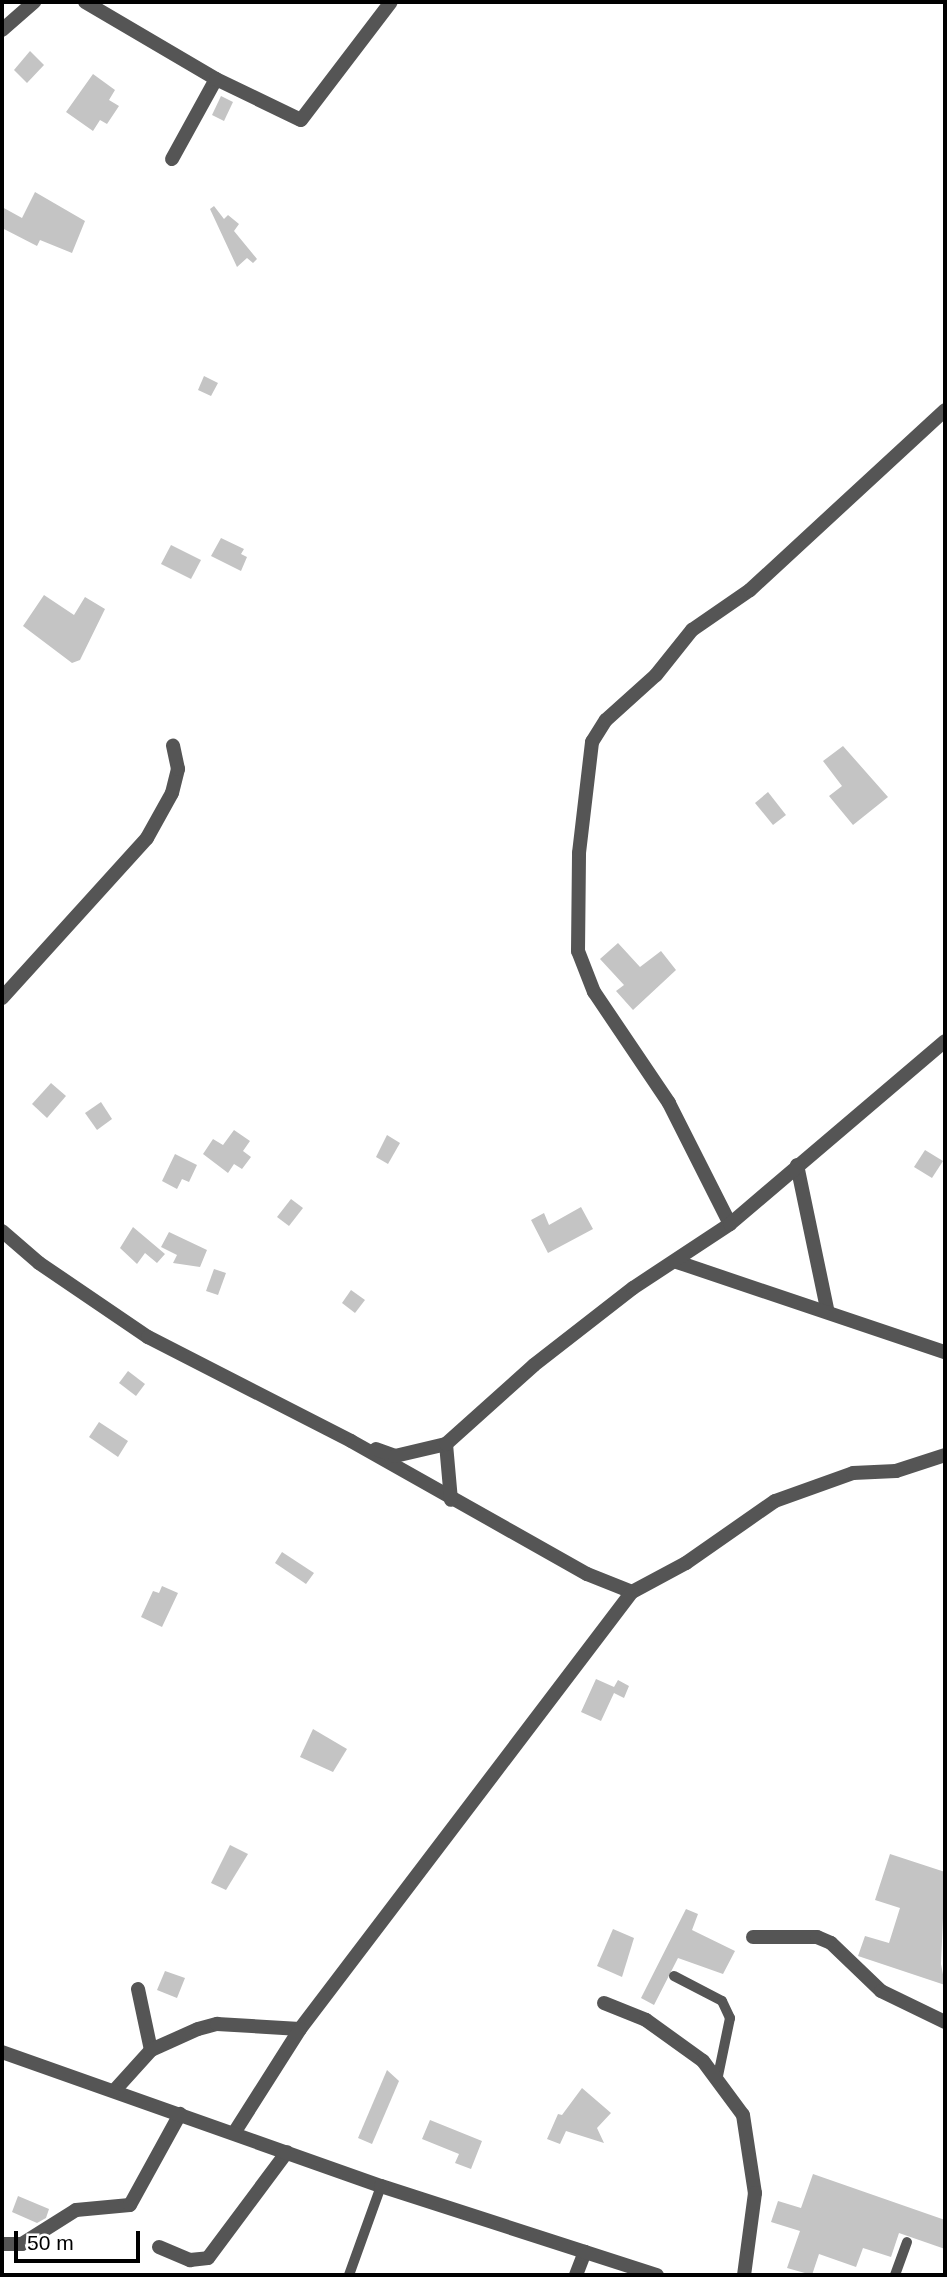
<!DOCTYPE html>
<html>
<head>
<meta charset="utf-8">
<style>
	body { margin:0 }
	#map { position:relative; width:947px; height:2277px; overflow:hidden; background:#fff; font-family:Helvetica,sans-serif }
	div>[style] { position:absolute }
	[style*='--x'] { left:calc(var(--x)*1px); top:calc(var(--y)*1px); width:calc(var(--w)*1px); rotate:calc(var(--a)*1deg) }
	.building>* { inset:0; background:#c4c4c4 }
	.service>* { height:10px; margin:-5px; padding:0 5px; transform-origin:5px; border-radius:5px; background:#555 }
	.minor>* { height:14px; margin:-7px; padding:0 7px; transform-origin:7px; border-radius:7px; background:#555 }
	.tertiary>* { height:14px; margin:-7px; padding:0 7px; transform-origin:7px; border-radius:7px; background:#555 }
	span { translate:-50% -50%; white-space:nowrap; text-align:center; line-height:1.15; -webkit-text-stroke:5px #fff; paint-order:stroke }
	.frame { position:absolute; inset:0; border:4px solid #000; pointer-events:none }
	.scale { position:absolute; left:14px; top:2231px; width:126px; height:32px; box-sizing:border-box; border:4px solid #000; border-top:0; padding-left:9px; font-size:21px; line-height:24px; white-space:nowrap; color:#000; -webkit-text-stroke:5px #fff; paint-order:stroke }
</style>
</head>
<body>
<div id="map">
	<div class="building">
		<i style="clip-path:polygon(30px 51px,44px 65px,27px 83px,14px 70px)"></i>
		<i style="clip-path:polygon(93px 74px,115px 90px,109px 100px,119px 106px,107px 124px,100px 120px,93px 131px,66px 112px)"></i>
		<i style="clip-path:polygon(221px 96px,233px 102px,224px 121px,212px 115px)"></i>
		<i style="clip-path:polygon(35px 192px,85px 221px,72px 253px,40px 240px,37px 246px,2px 228px,2px 207px,22px 218px)"></i>
		<i style="clip-path:polygon(214px 206px,224px 219px,228px 215px,239px 224px,234px 231px,257px 259px,253px 263px,247px 258px,237px 267px,210px 209px)"></i>
		<i style="clip-path:polygon(204px 376px,218px 383px,211px 396px,198px 390px)"></i>
		<i style="clip-path:polygon(221px 538px,244px 549px,241px 554px,247px 557px,241px 571px,211px 556px)"></i>
		<i style="clip-path:polygon(171px 545px,201px 560px,191px 579px,161px 564px)"></i>
		<i style="clip-path:polygon(44px 595px,74px 615px,85px 597px,105px 609px,80px 660px,72px 663px,23px 626px)"></i>
		<i style="clip-path:polygon(843px 746px,888px 797px,853px 825px,829px 796px,842px 786px,823px 761px)"></i>
		<i style="clip-path:polygon(768px 792px,786px 815px,773px 825px,755px 803px)"></i>
		<i style="clip-path:polygon(618px 943px,640px 967px,661px 951px,676px 970px,633px 1010px,616px 991px,624px 985px,600px 959px)"></i>
		<i style="clip-path:polygon(51px 1083px,66px 1096px,47px 1118px,32px 1104px)"></i>
		<i style="clip-path:polygon(101px 1102px,112px 1119px,97px 1130px,85px 1113px)"></i>
		<i style="clip-path:polygon(234px 1130px,250px 1141px,243px 1151px,251px 1157px,242px 1169px,234px 1164px,228px 1173px,203px 1154px,213px 1139px,223px 1145px)"></i>
		<i style="clip-path:polygon(387px 1135px,400px 1143px,388px 1164px,376px 1157px)"></i>
		<i style="clip-path:polygon(925px 1150px,943px 1161px,932px 1178px,914px 1167px)"></i>
		<i style="clip-path:polygon(175px 1154px,197px 1165px,189px 1182px,182px 1179px,177px 1189px,162px 1181px)"></i>
		<i style="clip-path:polygon(291px 1199px,303px 1208px,289px 1226px,277px 1217px)"></i>
		<i style="clip-path:polygon(581px 1207px,593px 1229px,548px 1253px,531px 1220px,544px 1213px,549px 1225px)"></i>
		<i style="clip-path:polygon(133px 1227px,165px 1254px,157px 1263px,145px 1253px,137px 1264px,120px 1248px)"></i>
		<i style="clip-path:polygon(169px 1232px,207px 1250px,200px 1267px,173px 1263px,177px 1255px,161px 1247px)"></i>
		<i style="clip-path:polygon(214px 1269px,226px 1273px,218px 1295px,206px 1291px)"></i>
		<i style="clip-path:polygon(351px 1290px,365px 1300px,355px 1313px,342px 1303px)"></i>
		<i style="clip-path:polygon(128px 1371px,145px 1384px,136px 1396px,119px 1383px)"></i>
		<i style="clip-path:polygon(99px 1422px,128px 1441px,118px 1457px,89px 1437px)"></i>
		<i style="clip-path:polygon(282px 1552px,314px 1573px,306px 1584px,275px 1563px)"></i>
		<i style="clip-path:polygon(162px 1586px,178px 1593px,162px 1627px,141px 1617px,153px 1591px,159px 1593px)"></i>
		<i style="clip-path:polygon(596px 1679px,614px 1687px,618px 1680px,629px 1686px,624px 1698px,614px 1693px,601px 1721px,581px 1712px)"></i>
		<i style="clip-path:polygon(313px 1729px,347px 1749px,333px 1772px,300px 1757px)"></i>
		<i style="clip-path:polygon(230px 1845px,248px 1854px,226px 1890px,211px 1883px)"></i>
		<i style="clip-path:polygon(890px 1854px,945px 1872px,941px 1964px,945px 1985px,858px 1956px,865px 1936px,889px 1943px,900px 1908px,875px 1900px)"></i>
		<i style="clip-path:polygon(686px 1909px,698px 1914px,692px 1930px,735px 1951px,723px 1974px,678px 1958px,654px 2005px,641px 1998px)"></i>
		<i style="clip-path:polygon(613px 1929px,634px 1938px,622px 1977px,597px 1966px)"></i>
		<i style="clip-path:polygon(165px 1971px,185px 1978px,177px 1998px,157px 1990px)"></i>
		<i style="clip-path:polygon(387px 2070px,399px 2081px,372px 2144px,358px 2138px)"></i>
		<i style="clip-path:polygon(582px 2088px,611px 2113px,597px 2128px,604px 2143px,566px 2131px,560px 2144px,547px 2139px,558px 2114px,562px 2115px)"></i>
		<i style="clip-path:polygon(430px 2120px,482px 2141px,471px 2169px,455px 2163px,459px 2154px,422px 2139px)"></i>
		<i style="clip-path:polygon(813px 2174px,945px 2220px,945px 2249px,899px 2233px,891px 2257px,863px 2248px,856px 2267px,819px 2254px,812px 2275px,787px 2268px,800px 2231px,771px 2222px,778px 2201px,801px 2208px)"></i>
		<i style="clip-path:polygon(18px 2196px,49px 2209px,46px 2218px,37px 2223px,12px 2212px)"></i>
	</div>
	<div class="service">
		<i style="--x:674;--y:1976;--w:54;--a:27.5"></i>
		<i style="--x:722;--y:2001;--w:19;--a:65"></i>
		<i style="--x:730;--y:2018;--w:59;--a:101.7"></i>
		<i style="--x:349;--y:2275;--w:95;--a:-70.2"></i>
		<i style="--x:895;--y:2275;--w:35;--a:-70"></i>
	</div>
	<div class="minor">
		<i style="--x:85;--y:2;--w:152;--a:30.4"></i>
		<i style="--x:2;--y:30;--w:43;--a:-41.2"></i>
		<i style="--x:172;--y:159;--w:91;--a:-61.2"></i>
		<i style="--x:216;--y:79;--w:94;--a:25.8"></i>
		<i style="--x:301;--y:120;--w:148;--a:-52.7"></i>
		<i style="--x:2;--y:998;--w:216;--a:-47.8"></i>
		<i style="--x:147;--y:838;--w:51;--a:-60.9"></i>
		<i style="--x:172;--y:793;--w:25;--a:-76"></i>
		<i style="--x:178;--y:769;--w:24;--a:-102"></i>
		<i style="--x:797;--y:1165;--w:147;--a:78.2"></i>
		<i style="--x:730;--y:1224;--w:136;--a:-116.8"></i>
		<i style="--x:669;--y:1103;--w:134;--a:-124"></i>
		<i style="--x:594;--y:992;--w:44;--a:-111.3"></i>
		<i style="--x:578;--y:951;--w:98;--a:-89.4"></i>
		<i style="--x:579;--y:853;--w:112;--a:-83.3"></i>
		<i style="--x:592;--y:742;--w:26;--a:-58"></i>
		<i style="--x:606;--y:720;--w:67;--a:-42"></i>
		<i style="--x:656;--y:675;--w:58;--a:-51.3"></i>
		<i style="--x:692;--y:630;--w:70;--a:-34.6"></i>
		<i style="--x:750;--y:590;--w:265;--a:-42.7"></i>
		<i style="--x:2;--y:1231;--w:49;--a:40.9"></i>
		<i style="--x:39;--y:1263;--w:132;--a:34.2"></i>
		<i style="--x:148;--y:1337;--w:228;--a:27.1"></i>
		<i style="--x:351;--y:1441;--w:271;--a:29.4"></i>
		<i style="--x:587;--y:1574;--w:48;--a:21.8"></i>
		<i style="--x:632;--y:1592;--w:61;--a:-28.2"></i>
		<i style="--x:686;--y:1563;--w:108;--a:-34.9"></i>
		<i style="--x:775;--y:1501;--w:83;--a:-19.7"></i>
		<i style="--x:853;--y:1473;--w:43;--a:-2.7"></i>
		<i style="--x:896;--y:1471;--w:52;--a:-18.1"></i>
		<i style="--x:677;--y:1262;--w:283;--a:18.6"></i>
		<i style="--x:446;--y:1444;--w:56;--a:84.9"></i>
		<i style="--x:376;--y:1449;--w:20;--a:20"></i>
		<i style="--x:395;--y:1456;--w:52;--a:-13.2"></i>
		<i style="--x:446;--y:1444;--w:118;--a:-41.9"></i>
		<i style="--x:534;--y:1365;--w:125;--a:-37.9"></i>
		<i style="--x:633;--y:1288;--w:116;--a:-33.4"></i>
		<i style="--x:730;--y:1224;--w:282;--a:-40.4"></i>
		<i style="--x:753;--y:1937;--w:64;--a:0"></i>
		<i style="--x:817;--y:1937;--w:15;--a:23"></i>
		<i style="--x:831;--y:1943;--w:69;--a:43.8"></i>
		<i style="--x:881;--y:1991;--w:71;--a:25.8"></i>
		<i style="--x:138;--y:1989;--w:62;--a:78"></i>
		<i style="--x:604;--y:2003;--w:45;--a:22"></i>
		<i style="--x:646;--y:2020;--w:70;--a:35.7"></i>
		<i style="--x:703;--y:2061;--w:67;--a:53.5"></i>
		<i style="--x:743;--y:2115;--w:79;--a:81.3"></i>
		<i style="--x:755;--y:2193;--w:83;--a:97.6"></i>
		<i style="--x:114;--y:2091;--w:55;--a:-47.9"></i>
		<i style="--x:151;--y:2050;--w:51;--a:-24.1"></i>
		<i style="--x:198;--y:2029;--w:20;--a:-15"></i>
		<i style="--x:217;--y:2024;--w:83;--a:3.4"></i>
		<i style="--x:300;--y:2029;--w:549;--a:-52.78"></i>
		<i style="--x:234;--y:2133;--w:123;--a:-57.6"></i>
		<i style="--x:2;--y:2244;--w:20;--a:0"></i>
		<i style="--x:22;--y:2244;--w:64;--a:-32.2"></i>
		<i style="--x:76;--y:2210;--w:54;--a:-5.3"></i>
		<i style="--x:130;--y:2205;--w:104;--a:-61.2"></i>
		<i style="--x:159;--y:2247;--w:34;--a:23"></i>
		<i style="--x:190;--y:2260;--w:18;--a:-6"></i>
		<i style="--x:208;--y:2258;--w:132;--a:-53.3"></i>
		<i style="--x:576;--y:2275;--w:25;--a:-69"></i>
	</div>
	<div class="tertiary">
		<i style="--x:2;--y:2052;--w:402;--a:19.5"></i>
		<i style="--x:381;--y:2186;--w:290;--a:17.9"></i>
	</div>
	<div class="frame"></div>
	<div class="scale">50 m</div>
</div>
</body>
</html>
